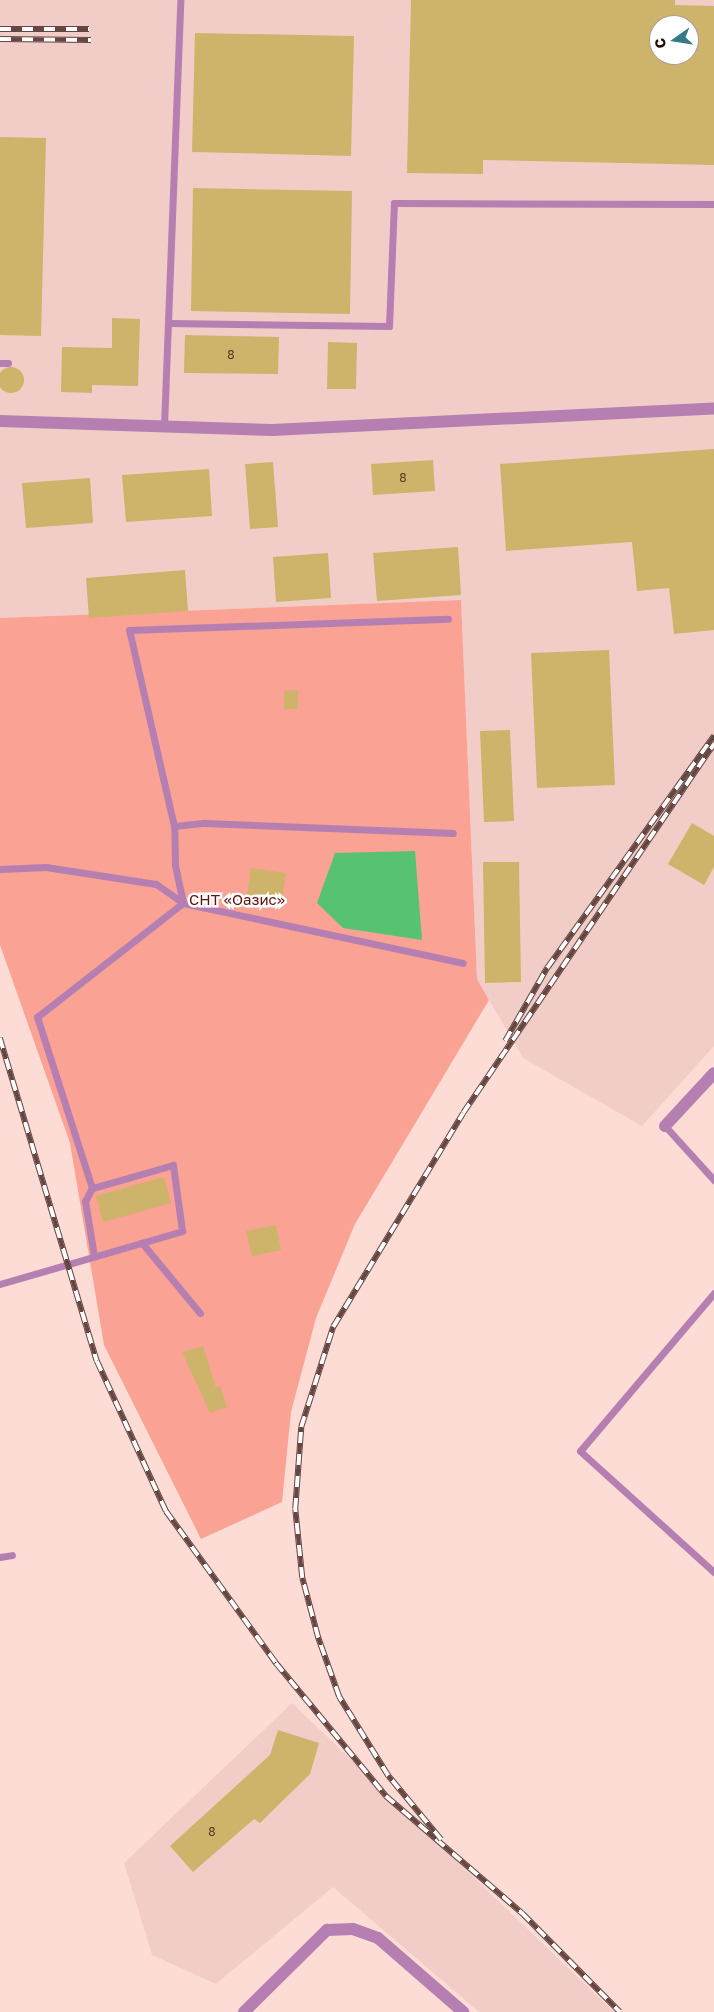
<!DOCTYPE html>
<html>
<head>
<meta charset="utf-8">
<style>
	body { margin:0 }
	#map { position:relative; width:714px; height:2012px; overflow:hidden; background:#fedcd6; font-family:"Golos Text",sans-serif }
	div>[style] { position:absolute }
	[style*='--x'] { left:calc(var(--x)*1px); top:calc(var(--y)*1px); width:calc(var(--w)*1px); rotate:calc(var(--a)*1deg) }
	.built>* { inset:0; background:#f2cdc7 }
	.green>* { inset:0; background:#faa294 }
	.water>* { inset:0; background:#57c372 }
	.building>* { inset:0; background:#ceb36a }
	.round { border-radius:50% }
	.service>* { height:7px; margin:-3.5px; padding:0 3.5px; transform-origin:3.5px; border-radius:3.5px; background:#b67fb2 }
	.minor>* { height:12px; margin:-6px; padding:0 6px; transform-origin:6px; border-radius:6px; background:#b67fb2 }
	.rail>* { height:5.5px; margin-top:-2.75px; transform-origin:0; background:repeating-linear-gradient(90deg,#fff 0 11px,#644642 0 22px); box-sizing:border-box; border-block:1px solid #644642 }
	span { translate:-50% -50%; white-space:nowrap; text-align:center; line-height:1.15; -webkit-text-stroke:5px #fff; paint-order:stroke }
	.number-label { font-size:12px; color:#523520 }
	.number-label span { -webkit-text-stroke-width:0 }
	.park-label { font-size:15px; color:#60140d }
	.north { position:absolute; left:649px; top:15px; width:50px; height:50px; box-sizing:border-box; background:#fff; border:1px solid #a99d9c; border-radius:50%; rotate:257deg; font-size:14px; font-weight:700; line-height:20px; text-align:center; color:#280b08 }
	.north::after { content:''; display:block; margin:auto; width:18px; height:22px; background:#357b87; clip-path:polygon(50% 0,100% 100%,50% 72%,0 100%) }
</style>
</head>
<body>
<div id="map">
	<div class="built">
		<i style="clip-path:polygon(evenodd,0 0,714px 0,714px 1046px,642px 1126px,523px 1058px,477px 979px,461px 600px,0 618px,0 0,659px 25px,689px 25px,689px 55px,659px 55px,659px 25px)"></i>
		<i style="clip-path:polygon(292px 1703px,614px 2012px,479px 2012px,333px 1887px,216px 1984px,152px 1955px,124px 1863px)"></i>
	</div>
	<div class="green">
		<i style="clip-path:polygon(461px 600px,477px 979px,489px 1000px,355px 1224px,316px 1318px,291px 1412px,282px 1502px,201px 1539px,104px 1345px,70px 1143px,0 945px,0 618px)"></i>
	</div>
	<div class="water">
		<i style="clip-path:polygon(415px 851px,422px 940px,343px 928px,317px 903px,335px 853px)"></i>
	</div>
	<div class="building">
		<i style="clip-path:polygon(evenodd,411px 0,675px 0,675px 5px,714px 6px,714px 165px,483px 160px,483px 174px,407px 173px,411px 0,659px 25px,689px 25px,689px 55px,659px 55px,659px 25px)"></i>
		<i style="clip-path:polygon(195px 33px,354px 36px,351px 156px,192px 152px)"></i>
		<i style="clip-path:polygon(0 137px,46px 138px,41px 336px,0 335px)"></i>
		<i style="clip-path:polygon(193px 188px,352px 191px,350px 314px,191px 311px)"></i>
		<i style="clip-path:polygon(112px 318px,140px 319px,138px 386px,92px 385px,92px 393px,61px 392px,62px 347px,112px 348px)"></i>
		<i style="clip-path:polygon(185px 335px,279px 337px,278px 374px,184px 373px)"></i>
		<i style="clip-path:polygon(328px 342px,357px 343px,356px 389px,327px 389px)"></i>
		<i class="round" style="left:-2px;top:367px;width:26px;height:26px"></i>
		<i style="clip-path:polygon(714px 449px,714px 630px,674px 634px,669px 588px,637px 591px,632px 542px,506px 551px,500px 464px)"></i>
		<i style="clip-path:polygon(433px 460px,435px 491px,373px 495px,371px 464px)"></i>
		<i style="clip-path:polygon(273px 462px,278px 527px,250px 529px,245px 464px)"></i>
		<i style="clip-path:polygon(209px 469px,212px 516px,126px 522px,122px 475px)"></i>
		<i style="clip-path:polygon(90px 478px,93px 523px,26px 528px,22px 483px)"></i>
		<i style="clip-path:polygon(458px 547px,461px 595px,377px 601px,373px 553px)"></i>
		<i style="clip-path:polygon(328px 553px,331px 598px,276px 602px,273px 557px)"></i>
		<i style="clip-path:polygon(185px 570px,188px 611px,89px 618px,86px 578px)"></i>
		<i style="clip-path:polygon(609px 650px,615px 785px,537px 788px,531px 653px)"></i>
		<i style="clip-path:polygon(298px 690px,298px 709px,284px 709px,284px 691px)"></i>
		<i style="clip-path:polygon(510px 730px,514px 821px,484px 822px,480px 731px)"></i>
		<i style="clip-path:polygon(692px 823px,714px 836px,714px 867px,704px 885px,668px 864px)"></i>
		<i style="clip-path:polygon(483px 862px,519px 862px,521px 982px,485px 983px)"></i>
		<i style="clip-path:polygon(251px 868px,286px 873px,282px 900px,247px 895px)"></i>
		<i style="clip-path:polygon(164px 1177px,171px 1203px,103px 1222px,96px 1196px)"></i>
		<i style="clip-path:polygon(276px 1225px,281px 1250px,252px 1256px,246px 1231px)"></i>
		<i style="clip-path:polygon(203px 1346px,216px 1388px,220px 1386px,227px 1407px,210px 1413px,182px 1352px)"></i>
		<i style="clip-path:polygon(278px 1730px,319px 1743px,310px 1774px,260px 1823px,254px 1819px,193px 1872px,170px 1846px,270px 1755px)"></i>
	</div>
	<div class="service">
		<i style="--x:168;--y:323;--w:221;--a:0.8"></i>
		<i style="--x:389;--y:326;--w:123;--a:-87.7"></i>
		<i style="--x:394;--y:203;--w:320;--a:0.2"></i>
		<i style="--x:0;--y:363;--w:8;--a:0"></i>
		<i style="--x:164;--y:426;--w:426;--a:-87.8"></i>
		<i style="--x:174;--y:826;--w:30;--a:-6"></i>
		<i style="--x:204;--y:823;--w:249;--a:2.3"></i>
		<i style="--x:0;--y:869;--w:46;--a:-2.5"></i>
		<i style="--x:46;--y:867;--w:111;--a:8.8"></i>
		<i style="--x:156;--y:884;--w:33;--a:35"></i>
		<i style="--x:183;--y:903;--w:39;--a:-102"></i>
		<i style="--x:175;--y:865;--w:39;--a:-91"></i>
		<i style="--x:174;--y:826;--w:201;--a:-102.9"></i>
		<i style="--x:129;--y:630;--w:319;--a:-2"></i>
		<i style="--x:665;--y:1126;--w:73;--a:47.8"></i>
		<i style="--x:92;--y:1188;--w:15;--a:118"></i>
		<i style="--x:85;--y:1201;--w:56;--a:80.7"></i>
		<i style="--x:142;--y:1243;--w:91;--a:50.4"></i>
		<i style="--x:0;--y:1284;--w:190;--a:-16.2"></i>
		<i style="--x:182;--y:1231;--w:67;--a:-97.8"></i>
		<i style="--x:173;--y:1165;--w:84;--a:164.1"></i>
		<i style="--x:92;--y:1188;--w:180;--a:-107.8"></i>
		<i style="--x:37;--y:1017;--w:185;--a:-38"></i>
		<i style="--x:183;--y:903;--w:286;--a:12.1"></i>
		<i style="--x:714;--y:1293;--w:207;--a:130.3"></i>
		<i style="--x:580;--y:1451;--w:181;--a:42.1"></i>
		<i style="--x:0;--y:1557;--w:12;--a:-9"></i>
	</div>
	<div class="minor">
		<i style="--x:0;--y:421;--w:272;--a:1.9"></i>
		<i style="--x:272;--y:430;--w:443;--a:-2.8"></i>
		<i style="--x:665;--y:1126;--w:72;--a:-47.2"></i>
		<i style="--x:244;--y:2012;--w:117;--a:-44.7"></i>
		<i style="--x:327;--y:1930;--w:26;--a:-2"></i>
		<i style="--x:353;--y:1929;--w:27;--a:20"></i>
		<i style="--x:378;--y:1938;--w:113;--a:41"></i>
	</div>
	<div class="rail">
		<i style="--x:0;--y:29;--w:89;--a:0"></i>
		<i style="--x:0;--y:39;--w:91;--a:0.6"></i>
		<i style="--x:0;--y:1038;--w:337;--a:73.3"></i>
		<i style="--x:97;--y:1361;--w:165;--a:65.3"></i>
		<i style="--x:166;--y:1511;--w:188;--a:54.1"></i>
		<i style="--x:276;--y:1663;--w:173;--a:50.4"></i>
		<i style="--x:386;--y:1796;--w:179;--a:40.7"></i>
		<i style="--x:522;--y:1913;--w:139;--a:45.3"></i>
		<i style="--x:505;--y:1041;--w:84;--a:-60.1"></i>
		<i style="--x:547;--y:968;--w:286;--a:-54.3"></i>
		<i style="--x:441;--y:1840;--w:83;--a:-129.6"></i>
		<i style="--x:388;--y:1776;--w:93;--a:-121.8"></i>
		<i style="--x:339;--y:1697;--w:63;--a:-109.6"></i>
		<i style="--x:318;--y:1638;--w:62;--a:-104.9"></i>
		<i style="--x:302;--y:1578;--w:69;--a:-95.8"></i>
		<i style="--x:295;--y:1509;--w:82;--a:-85.8"></i>
		<i style="--x:301;--y:1427;--w:105;--a:-72.3"></i>
		<i style="--x:333;--y:1327;--w:250;--a:-58.7"></i>
		<i style="--x:463;--y:1113;--w:446;--a:-55.8"></i>
	</div>
	<div class="number-label">
		<span style="left:231px;top:355px">8</span>
		<span style="left:403px;top:478px">8</span>
		<span style="left:212px;top:1832px">8</span>
	</div>
	<div class="park-label">
		<span style="left:237px;top:900px">СНТ «Оазис»</span>
	</div>
	<div class="north">С</div>
</div>
</body>
</html>
